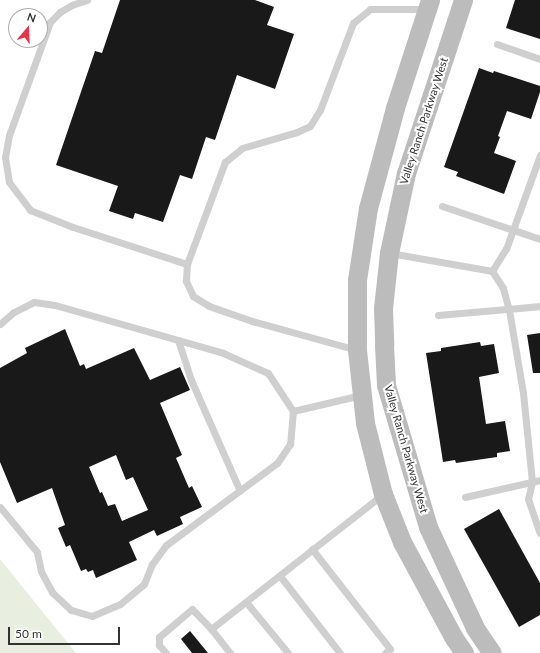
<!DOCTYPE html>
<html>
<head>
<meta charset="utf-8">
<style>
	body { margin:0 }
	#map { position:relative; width:540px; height:653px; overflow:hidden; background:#fff; font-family:Lato,sans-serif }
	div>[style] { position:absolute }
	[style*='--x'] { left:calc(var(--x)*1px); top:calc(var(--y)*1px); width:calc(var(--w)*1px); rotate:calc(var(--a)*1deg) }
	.green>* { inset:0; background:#e9efe0 }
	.building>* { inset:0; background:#191919 }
	.service>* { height:7px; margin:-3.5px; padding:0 3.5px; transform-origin:3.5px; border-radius:3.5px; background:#cfcfcf }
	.secondary>* { height:19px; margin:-9.5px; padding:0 9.5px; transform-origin:9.5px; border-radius:9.5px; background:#bcbcbc }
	span { translate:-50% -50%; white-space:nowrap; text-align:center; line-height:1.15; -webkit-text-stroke:4px #fff; paint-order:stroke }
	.street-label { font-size:11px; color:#323232 }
	.north { position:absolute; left:8px; top:8px; width:40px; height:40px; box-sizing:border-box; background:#fff; border:1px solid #adadad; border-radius:50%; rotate:19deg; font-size:11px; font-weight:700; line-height:16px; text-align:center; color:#323232 }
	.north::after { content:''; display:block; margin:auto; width:14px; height:18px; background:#ec314b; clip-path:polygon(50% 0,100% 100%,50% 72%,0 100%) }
	.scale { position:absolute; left:8px; top:627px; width:112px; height:18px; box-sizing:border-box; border:2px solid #323232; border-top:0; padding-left:5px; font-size:12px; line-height:14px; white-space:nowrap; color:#323232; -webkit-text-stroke:3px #fff; paint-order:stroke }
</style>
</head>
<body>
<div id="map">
	<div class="green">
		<i style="clip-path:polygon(0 559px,76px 653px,0 653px)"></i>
	</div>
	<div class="building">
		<i style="clip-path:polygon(120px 0,255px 0,274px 7px,267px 25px,294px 34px,275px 89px,237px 75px,215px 140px,206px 137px,192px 179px,180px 175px,163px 222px,135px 213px,133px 219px,109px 211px,118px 186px,56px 165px,95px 51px,102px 53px)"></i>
		<i style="clip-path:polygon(515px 0,540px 0,540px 39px,506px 28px)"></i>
		<i style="clip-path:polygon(479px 68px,493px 73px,494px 71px,540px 86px,540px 92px,531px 119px,507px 111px,498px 136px,500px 137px,494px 153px,516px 161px,504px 194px,456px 176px,458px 172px,444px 167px)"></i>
		<i style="clip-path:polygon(evenodd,65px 329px,80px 366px,84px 364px,86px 369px,134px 348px,150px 380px,180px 367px,190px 390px,160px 403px,182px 455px,176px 458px,189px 488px,192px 486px,202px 507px,180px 517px,183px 524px,157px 536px,154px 530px,129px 542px,137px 560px,96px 578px,93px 570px,88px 572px,86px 569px,81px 571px,70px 545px,66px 547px,58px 528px,65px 525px,52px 488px,17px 503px,0 462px,0 368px,27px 353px,25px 348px,65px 329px,116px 455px,126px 480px,133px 477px,148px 510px,122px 521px,115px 504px,108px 506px,102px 492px,100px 493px,89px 467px,116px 455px)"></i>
		<i style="clip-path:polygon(540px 333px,540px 373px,533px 373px,527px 335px)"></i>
		<i style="clip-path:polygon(480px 342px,481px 346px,494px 344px,499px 373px,479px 377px,486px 424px,505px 421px,510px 451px,497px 453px,497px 457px,456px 463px,455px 460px,443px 462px,426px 353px,441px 351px,441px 348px)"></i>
		<i style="clip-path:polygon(499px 509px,540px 583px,540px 615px,519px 627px,464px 529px)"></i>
		<i style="clip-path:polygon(190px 631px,208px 653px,192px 653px,181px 639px)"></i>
	</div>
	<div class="service">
		<i style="--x:87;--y:0;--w:16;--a:162"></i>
		<i style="--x:72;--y:5;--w:14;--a:150"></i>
		<i style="--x:60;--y:12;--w:14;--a:135"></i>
		<i style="--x:50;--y:22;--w:120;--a:109.9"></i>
		<i style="--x:9;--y:135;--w:22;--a:100"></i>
		<i style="--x:5;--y:157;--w:25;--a:81"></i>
		<i style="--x:9;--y:182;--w:35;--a:53"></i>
		<i style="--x:30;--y:210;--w:46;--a:21.6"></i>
		<i style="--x:73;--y:227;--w:120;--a:18"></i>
		<i style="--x:497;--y:44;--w:46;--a:19.2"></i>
		<i style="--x:442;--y:206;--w:103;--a:18.6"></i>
		<i style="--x:390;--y:253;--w:104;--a:10"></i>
		<i style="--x:492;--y:271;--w:20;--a:57"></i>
		<i style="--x:503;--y:288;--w:23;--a:75"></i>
		<i style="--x:509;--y:310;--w:84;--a:80.4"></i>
		<i style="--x:523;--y:393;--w:89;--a:84.2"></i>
		<i style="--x:532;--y:482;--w:17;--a:103"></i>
		<i style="--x:528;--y:499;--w:36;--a:71"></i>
		<i style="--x:492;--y:271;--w:26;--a:-58"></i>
		<i style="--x:506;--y:249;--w:100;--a:-70.1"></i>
		<i style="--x:438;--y:315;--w:102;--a:-5"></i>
		<i style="--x:0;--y:324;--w:18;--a:-41"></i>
		<i style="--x:14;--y:312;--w:22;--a:-27"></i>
		<i style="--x:34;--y:302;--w:21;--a:8"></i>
		<i style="--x:55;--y:305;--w:175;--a:15.9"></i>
		<i style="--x:223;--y:353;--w:49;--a:24"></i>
		<i style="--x:268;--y:373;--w:45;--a:56.7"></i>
		<i style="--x:293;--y:411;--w:33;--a:95"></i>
		<i style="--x:290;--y:444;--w:23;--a:124"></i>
		<i style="--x:277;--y:463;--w:138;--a:143.5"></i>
		<i style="--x:166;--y:545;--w:24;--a:126"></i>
		<i style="--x:152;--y:564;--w:22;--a:112"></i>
		<i style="--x:144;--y:584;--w:31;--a:140"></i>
		<i style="--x:120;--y:604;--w:30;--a:157"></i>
		<i style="--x:92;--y:616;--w:22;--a:-164"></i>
		<i style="--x:71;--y:610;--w:26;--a:-137"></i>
		<i style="--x:52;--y:592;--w:24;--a:-118"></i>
		<i style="--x:41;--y:571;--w:19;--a:-102"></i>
		<i style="--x:37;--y:552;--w:58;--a:-129.4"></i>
		<i style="--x:178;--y:340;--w:42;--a:72"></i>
		<i style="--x:191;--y:380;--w:121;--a:66.2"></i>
		<i style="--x:357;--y:350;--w:109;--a:-164.6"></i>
		<i style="--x:252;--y:321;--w:46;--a:-160.8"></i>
		<i style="--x:209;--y:306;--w:19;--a:-148"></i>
		<i style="--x:193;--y:296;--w:17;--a:-115"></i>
		<i style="--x:186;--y:281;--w:17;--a:-87"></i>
		<i style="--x:187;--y:264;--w:109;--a:-69.6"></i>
		<i style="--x:225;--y:162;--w:22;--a:-39"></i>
		<i style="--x:242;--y:148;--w:57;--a:-16.2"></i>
		<i style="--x:297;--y:132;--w:14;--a:-25"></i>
		<i style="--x:310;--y:126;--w:19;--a:-58"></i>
		<i style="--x:320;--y:110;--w:93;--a:-69.2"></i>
		<i style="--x:353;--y:23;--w:22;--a:-39"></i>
		<i style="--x:370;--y:9;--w:57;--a:0"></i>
		<i style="--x:293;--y:411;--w:70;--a:-13.2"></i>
		<i style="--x:465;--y:497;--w:77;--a:-12.8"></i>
		<i style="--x:312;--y:549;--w:127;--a:52"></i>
		<i style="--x:390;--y:649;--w:6;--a:141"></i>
		<i style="--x:280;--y:576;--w:98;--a:52.1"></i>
		<i style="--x:246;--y:602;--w:66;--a:50.5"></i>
		<i style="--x:166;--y:653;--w:11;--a:-131"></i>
		<i style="--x:159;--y:645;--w:8;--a:-90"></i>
		<i style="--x:159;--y:637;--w:43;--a:-40.3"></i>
		<i style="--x:192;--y:609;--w:28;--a:46"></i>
		<i style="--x:230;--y:653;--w:31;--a:-128"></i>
		<i style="--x:211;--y:629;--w:219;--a:-38.1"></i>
	</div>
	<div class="secondary">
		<i style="--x:430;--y:0;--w:114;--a:108"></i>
		<i style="--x:395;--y:108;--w:104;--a:105.1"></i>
		<i style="--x:368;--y:208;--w:73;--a:98.7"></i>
		<i style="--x:357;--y:280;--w:70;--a:90"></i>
		<i style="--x:357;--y:350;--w:73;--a:83.7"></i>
		<i style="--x:365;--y:423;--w:73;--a:75.8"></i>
		<i style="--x:383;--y:494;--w:52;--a:68.4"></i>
		<i style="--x:402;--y:542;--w:109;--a:61.6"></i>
		<i style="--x:454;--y:638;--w:18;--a:56"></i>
		<i style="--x:463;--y:0;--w:182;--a:108.2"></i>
		<i style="--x:406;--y:173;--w:82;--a:102"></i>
		<i style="--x:389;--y:253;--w:55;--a:96.2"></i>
		<i style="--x:383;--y:308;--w:37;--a:88"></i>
		<i style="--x:384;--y:345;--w:40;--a:87.1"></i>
		<i style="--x:386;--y:385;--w:148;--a:73.5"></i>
		<i style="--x:428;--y:527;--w:111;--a:65"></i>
		<i style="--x:475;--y:628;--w:30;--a:56"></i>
	</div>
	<div class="street-label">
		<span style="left:424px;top:121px;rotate:-72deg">Valley Ranch Parkway West</span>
		<span style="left:406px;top:449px;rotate:74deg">Valley Ranch Parkway West</span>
	</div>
	<div class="north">N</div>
	<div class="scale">50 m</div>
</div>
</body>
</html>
